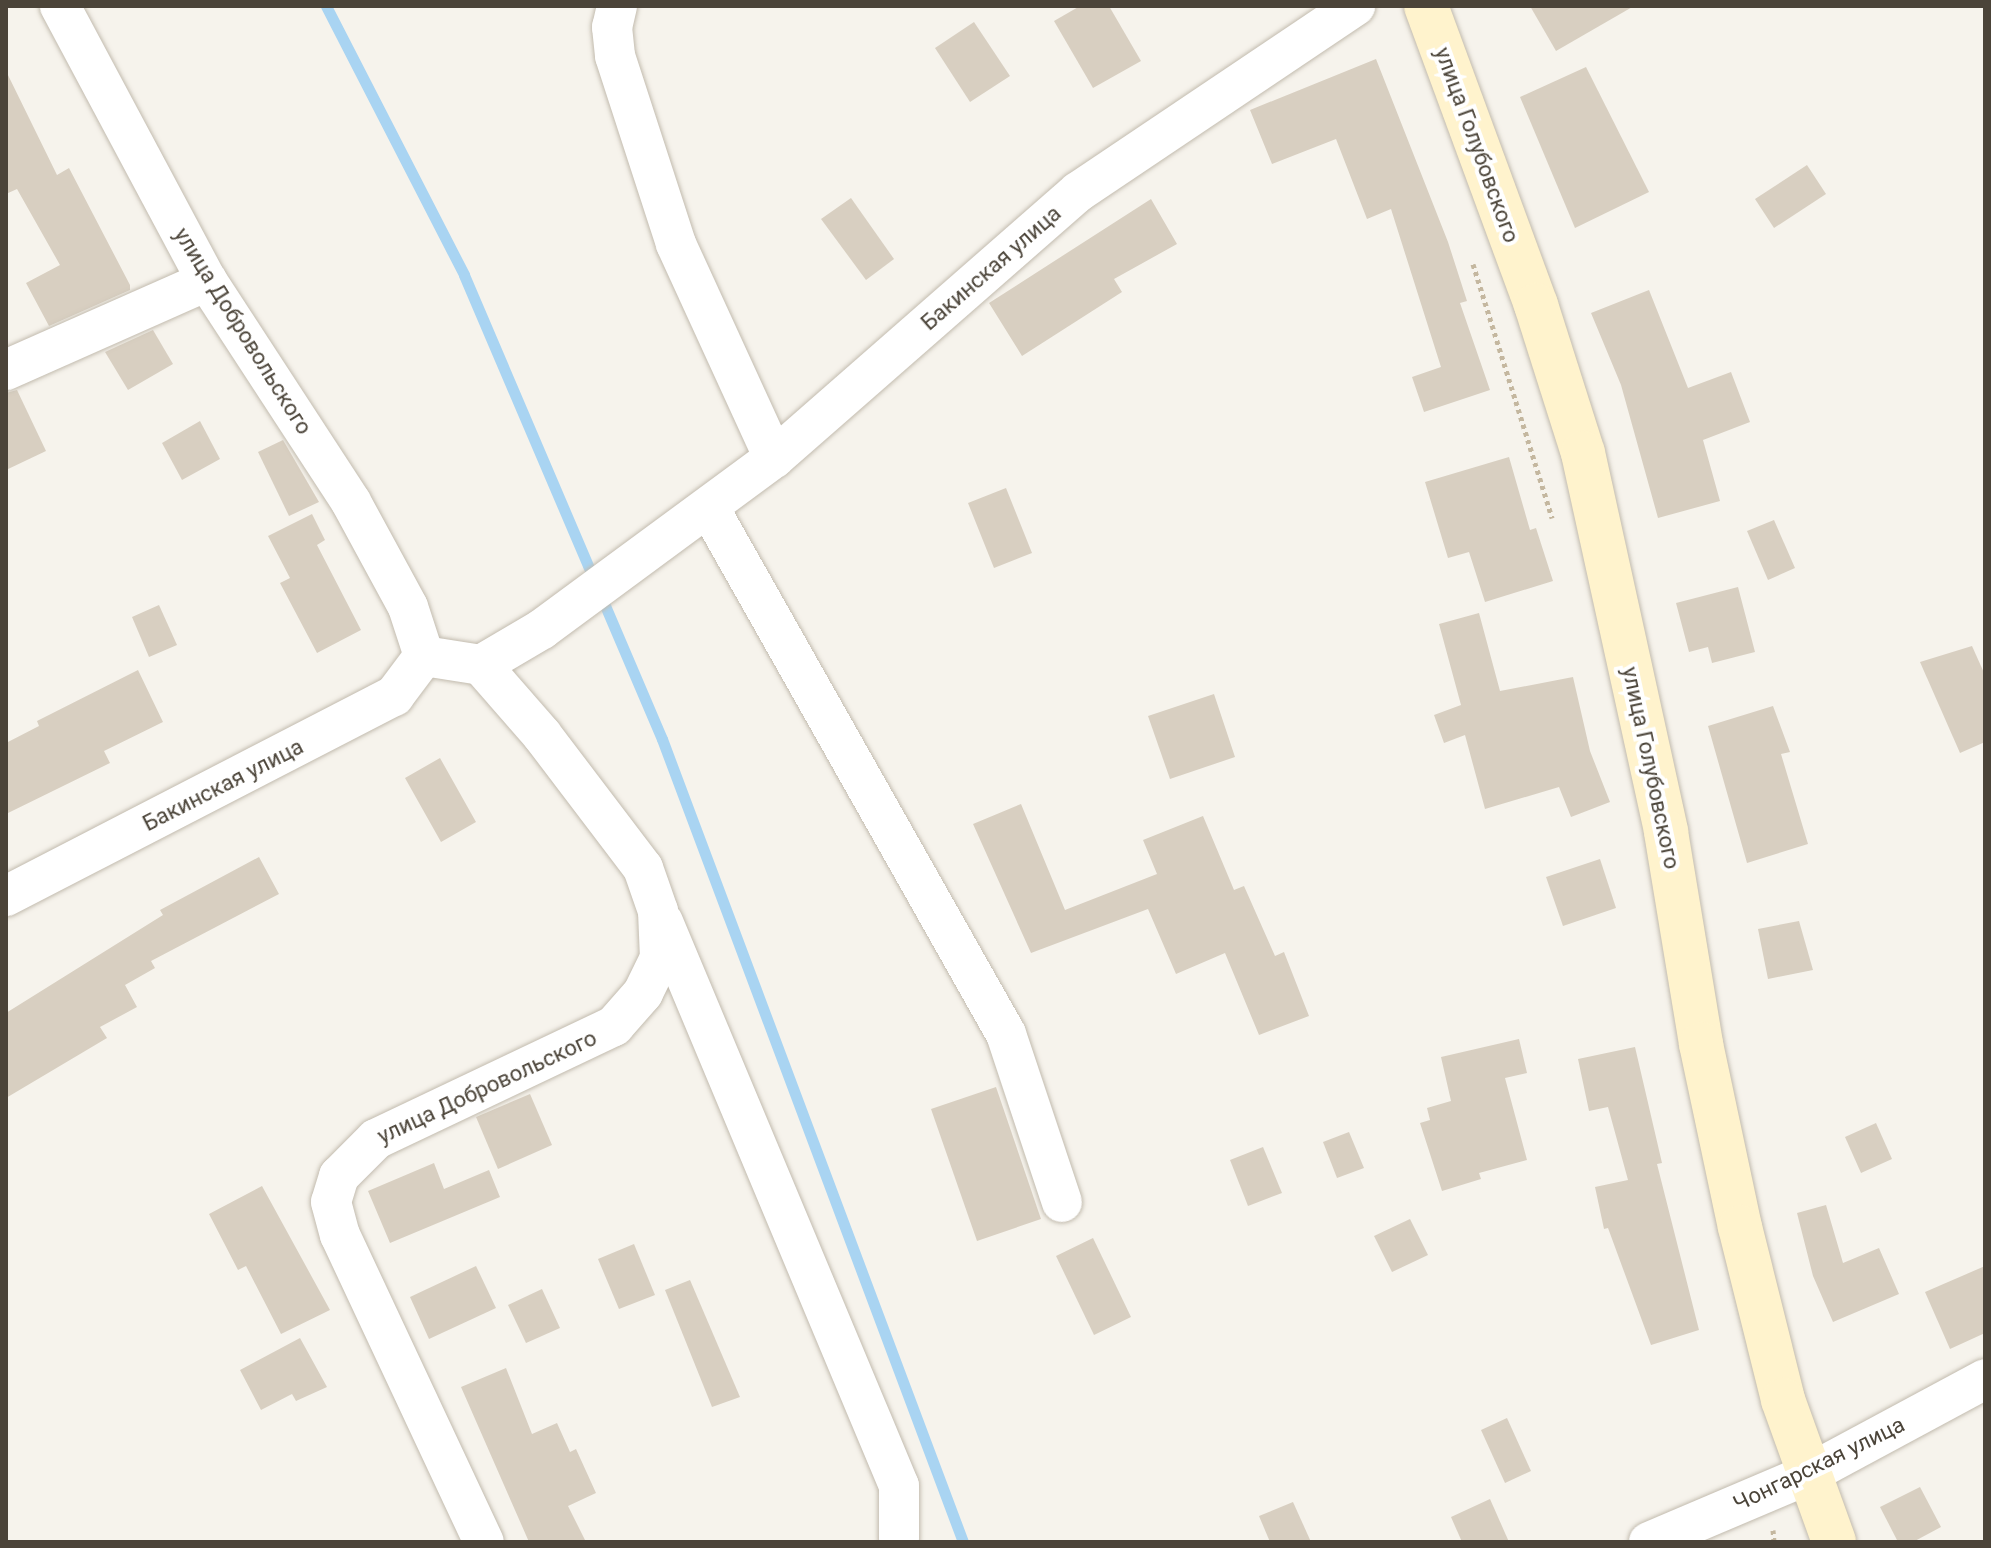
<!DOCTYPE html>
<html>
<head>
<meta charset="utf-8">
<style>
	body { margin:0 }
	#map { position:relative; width:1991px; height:1548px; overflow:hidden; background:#f6f3ec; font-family:Roboto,sans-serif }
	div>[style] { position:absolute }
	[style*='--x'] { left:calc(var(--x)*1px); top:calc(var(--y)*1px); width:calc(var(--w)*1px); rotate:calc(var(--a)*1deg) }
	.stream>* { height:11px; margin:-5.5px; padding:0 5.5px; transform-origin:5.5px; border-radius:5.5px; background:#a9d4f2 }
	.building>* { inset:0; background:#d8cfc1 }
	.path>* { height:5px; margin-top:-2.5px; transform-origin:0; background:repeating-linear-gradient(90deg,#c4b79f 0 4px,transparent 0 8px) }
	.roads { filter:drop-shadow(0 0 2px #c2bbae) drop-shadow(0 0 2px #c2bbae) }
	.street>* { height:40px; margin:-20px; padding:0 20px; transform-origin:20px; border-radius:20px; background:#fff }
	.secondary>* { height:44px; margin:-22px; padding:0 22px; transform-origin:22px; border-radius:22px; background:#fff3cd }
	span { translate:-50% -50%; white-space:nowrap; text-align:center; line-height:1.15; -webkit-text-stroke:8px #fff; paint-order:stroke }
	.street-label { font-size:22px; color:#4b4439 }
	.frame { position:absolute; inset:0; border:8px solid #4b4439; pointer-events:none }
</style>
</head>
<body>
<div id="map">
	<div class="stream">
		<i style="--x:326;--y:6;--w:302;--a:62.8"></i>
		<i style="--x:464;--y:275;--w:504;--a:66.89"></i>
		<i style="--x:662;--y:739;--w:858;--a:69.45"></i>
	</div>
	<div class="building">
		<i style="clip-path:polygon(1080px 6px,1109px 6px,1141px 61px,1093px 88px,1054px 21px)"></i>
		<i style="clip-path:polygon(1530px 6px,1634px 6px,1556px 51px)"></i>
		<i style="clip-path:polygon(974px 22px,1010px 76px,970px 102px,935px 48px)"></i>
		<i style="clip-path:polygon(1376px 59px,1448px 242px,1467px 301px,1460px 303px,1490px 390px,1424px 412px,1412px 377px,1441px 367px,1391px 209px,1367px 219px,1336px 139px,1272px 164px,1250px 110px)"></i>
		<i style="clip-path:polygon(1586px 67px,1649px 192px,1575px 228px,1520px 97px)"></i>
		<i style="clip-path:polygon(6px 71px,57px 175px,69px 168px,130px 285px,130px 290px,49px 326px,26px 283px,60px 265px,17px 189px,6px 194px)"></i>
		<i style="clip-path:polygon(1807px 165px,1826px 194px,1774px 228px,1755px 199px)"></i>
		<i style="clip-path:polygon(851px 198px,894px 259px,866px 280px,821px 219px)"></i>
		<i style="clip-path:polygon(1151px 199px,1177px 244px,1114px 279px,1122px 292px,1022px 356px,989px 303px)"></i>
		<i style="clip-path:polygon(1649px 290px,1688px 388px,1731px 372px,1750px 422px,1703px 440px,1720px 501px,1658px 518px,1621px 385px,1591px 313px)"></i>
		<i style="clip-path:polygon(153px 330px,173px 364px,128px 390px,105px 352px)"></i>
		<i style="clip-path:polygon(17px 390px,46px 451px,6px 470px,6px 393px)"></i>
		<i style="clip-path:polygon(200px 421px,220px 459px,182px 480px,162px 443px)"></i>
		<i style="clip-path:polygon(283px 440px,319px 502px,289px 516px,258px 452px)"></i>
		<i style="clip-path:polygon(1509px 457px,1530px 530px,1536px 528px,1553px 581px,1485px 602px,1469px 552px,1448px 558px,1425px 482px)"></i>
		<i style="clip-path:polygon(1006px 488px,1032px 553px,994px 568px,968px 503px)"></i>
		<i style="clip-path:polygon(312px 514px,325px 540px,317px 545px,361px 630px,317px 653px,280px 583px,290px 578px,268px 536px)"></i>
		<i style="clip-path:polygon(1774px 520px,1795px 568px,1768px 580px,1747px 531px)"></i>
		<i style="clip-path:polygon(1738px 587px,1755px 652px,1712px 663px,1708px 647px,1689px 652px,1676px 603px)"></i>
		<i style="clip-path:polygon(159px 605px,177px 645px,149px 657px,132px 617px)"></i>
		<i style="clip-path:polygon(1479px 613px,1500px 691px,1573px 677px,1590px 751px,1610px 802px,1571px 817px,1559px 787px,1485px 809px,1465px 735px,1444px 743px,1434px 715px,1461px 705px,1439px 624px)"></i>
		<i style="clip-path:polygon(1972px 646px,1985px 675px,1985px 742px,1960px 753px,1920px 662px)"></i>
		<i style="clip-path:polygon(138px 670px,163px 722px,104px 751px,110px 763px,6px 814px,6px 743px,39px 726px,37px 721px)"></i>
		<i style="clip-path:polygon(1214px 694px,1235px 757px,1170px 779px,1148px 716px)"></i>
		<i style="clip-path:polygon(1773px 706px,1790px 752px,1781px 754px,1808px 844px,1747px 863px,1708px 726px)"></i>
		<i style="clip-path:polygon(440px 758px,476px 822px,441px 842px,405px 778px)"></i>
		<i style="clip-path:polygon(1021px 804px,1065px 910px,1157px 874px,1143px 840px,1203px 816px,1234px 890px,1244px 886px,1275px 956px,1284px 952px,1309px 1016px,1259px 1035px,1225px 953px,1176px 974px,1148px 909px,1031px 953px,973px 824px)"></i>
		<i style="clip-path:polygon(259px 857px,279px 894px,151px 961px,155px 968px,125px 985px,137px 1007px,100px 1027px,107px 1038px,6px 1098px,6px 1013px,163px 915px,160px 910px)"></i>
		<i style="clip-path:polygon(1600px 859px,1616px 908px,1563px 926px,1546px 877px)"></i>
		<i style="clip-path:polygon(1799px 921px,1813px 970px,1768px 979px,1758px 929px)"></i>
		<i style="clip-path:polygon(1519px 1039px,1527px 1073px,1505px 1078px,1527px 1160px,1479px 1173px,1481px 1179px,1442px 1191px,1420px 1123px,1430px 1120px,1427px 1108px,1451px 1101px,1441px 1057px)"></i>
		<i style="clip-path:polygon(1635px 1047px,1662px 1163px,1657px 1164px,1699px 1330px,1651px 1345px,1608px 1228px,1604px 1229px,1595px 1187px,1628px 1180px,1608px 1107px,1589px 1111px,1578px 1059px)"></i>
		<i style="clip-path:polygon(996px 1087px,1041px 1219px,977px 1241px,931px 1109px)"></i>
		<i style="clip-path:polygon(530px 1094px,552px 1145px,498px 1169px,476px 1117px)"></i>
		<i style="clip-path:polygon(1876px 1123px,1892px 1159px,1861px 1173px,1845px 1137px)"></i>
		<i style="clip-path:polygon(1349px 1132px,1364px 1168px,1337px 1178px,1323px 1142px)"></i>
		<i style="clip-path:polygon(1263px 1147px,1282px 1193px,1248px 1206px,1230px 1160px)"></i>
		<i style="clip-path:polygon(434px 1163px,444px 1189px,489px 1170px,500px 1197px,390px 1243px,368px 1191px)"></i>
		<i style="clip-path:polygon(262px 1186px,330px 1310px,281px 1334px,246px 1266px,238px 1270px,209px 1214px)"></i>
		<i style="clip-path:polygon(1826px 1205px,1843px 1263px,1879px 1248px,1899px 1294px,1833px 1322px,1813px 1276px,1797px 1213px)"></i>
		<i style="clip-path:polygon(1410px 1219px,1428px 1255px,1392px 1272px,1374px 1236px)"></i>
		<i style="clip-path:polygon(1093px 1238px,1131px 1317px,1094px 1335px,1056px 1256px)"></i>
		<i style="clip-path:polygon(634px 1244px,655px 1295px,619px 1309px,598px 1259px)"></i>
		<i style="clip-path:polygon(476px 1266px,496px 1308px,429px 1339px,410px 1297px)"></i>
		<i style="clip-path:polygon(1985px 1266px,1985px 1333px,1950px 1349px,1925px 1292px)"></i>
		<i style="clip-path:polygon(690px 1280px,740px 1397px,712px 1407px,665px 1290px)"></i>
		<i style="clip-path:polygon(542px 1289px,560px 1328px,526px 1343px,508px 1305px)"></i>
		<i style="clip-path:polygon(300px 1338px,327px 1387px,296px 1401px,292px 1394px,261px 1410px,240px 1370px)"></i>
		<i style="clip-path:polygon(506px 1368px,532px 1434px,557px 1423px,570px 1452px,576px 1449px,596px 1493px,568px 1506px,586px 1542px,529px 1542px,461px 1387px)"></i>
		<i style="clip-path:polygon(1507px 1418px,1531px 1471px,1505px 1483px,1481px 1430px)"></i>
		<i style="clip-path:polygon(1920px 1487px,1941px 1527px,1913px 1542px,1898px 1542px,1880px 1507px)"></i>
		<i style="clip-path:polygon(1490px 1499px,1509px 1542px,1462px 1542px,1451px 1517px)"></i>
		<i style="clip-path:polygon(1293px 1502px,1311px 1542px,1270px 1542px,1259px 1516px)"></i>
	</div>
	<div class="path">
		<i style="--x:1473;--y:264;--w:266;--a:72.7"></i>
		<i style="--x:1773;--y:1530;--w:12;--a:85"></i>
	</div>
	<div class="roads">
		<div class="street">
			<i style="--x:60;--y:6;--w:312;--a:61.9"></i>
			<i style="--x:207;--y:281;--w:264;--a:56.9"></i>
			<i style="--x:351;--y:502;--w:119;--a:61.5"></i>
			<i style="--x:408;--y:607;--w:52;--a:71.9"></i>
			<i style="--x:617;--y:6;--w:22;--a:103"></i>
			<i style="--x:612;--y:27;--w:29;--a:84"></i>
			<i style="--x:615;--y:56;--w:198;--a:72"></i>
			<i style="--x:676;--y:244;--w:235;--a:65.4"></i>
			<i style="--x:6;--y:370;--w:220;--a:-23.9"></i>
			<i style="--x:709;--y:508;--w:604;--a:60.55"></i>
			<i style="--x:1006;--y:1034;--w:177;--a:71.6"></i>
			<i style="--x:424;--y:656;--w:58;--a:9"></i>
			<i style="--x:481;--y:665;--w:71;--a:-30.5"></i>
			<i style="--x:542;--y:629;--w:288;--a:-36.4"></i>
			<i style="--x:774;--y:458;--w:404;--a:-41.2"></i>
			<i style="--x:1078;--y:192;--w:334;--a:-33.9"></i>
			<i style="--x:481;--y:665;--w:93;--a:48.9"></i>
			<i style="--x:542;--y:735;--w:167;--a:52.8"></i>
			<i style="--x:643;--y:868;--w:46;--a:70.8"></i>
			<i style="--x:658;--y:911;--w:47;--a:87.6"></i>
			<i style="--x:660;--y:958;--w:39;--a:116"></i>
			<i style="--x:643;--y:993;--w:44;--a:131.3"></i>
			<i style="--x:614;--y:1026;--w:263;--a:154.6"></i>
			<i style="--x:376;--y:1139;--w:52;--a:135"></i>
			<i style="--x:339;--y:1176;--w:27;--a:107"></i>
			<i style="--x:331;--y:1202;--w:34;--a:75"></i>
			<i style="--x:340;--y:1235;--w:339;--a:64.9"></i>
			<i style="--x:6;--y:896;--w:437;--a:-27.3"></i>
			<i style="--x:394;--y:696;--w:50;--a:-53.1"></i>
			<i style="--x:663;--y:922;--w:611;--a:67.29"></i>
			<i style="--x:899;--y:1486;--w:53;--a:90"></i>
			<i style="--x:1649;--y:1542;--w:172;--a:-23"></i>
			<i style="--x:1807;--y:1475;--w:202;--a:-28.3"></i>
		</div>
		<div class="secondary">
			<i style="--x:1426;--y:6;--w:319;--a:69.8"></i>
			<i style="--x:1536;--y:305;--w:155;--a:72.4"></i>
			<i style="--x:1583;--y:453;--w:388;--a:77.6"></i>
			<i style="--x:1666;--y:832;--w:215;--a:80.6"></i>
			<i style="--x:1701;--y:1044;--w:187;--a:78"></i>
			<i style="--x:1740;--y:1227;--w:178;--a:76"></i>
			<i style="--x:1783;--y:1400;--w:151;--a:70.2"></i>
		</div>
	</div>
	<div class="street-label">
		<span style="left:1477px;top:145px;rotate:70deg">улица Голубовского</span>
		<span style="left:991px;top:268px;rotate:-41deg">Бакинская улица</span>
		<span style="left:243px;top:331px;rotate:58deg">улица Добровольского</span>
		<span style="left:1651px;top:768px;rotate:78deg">улица Голубовского</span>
		<span style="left:223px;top:785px;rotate:-27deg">Бакинская улица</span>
		<span style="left:487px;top:1087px;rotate:-25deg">улица Добровольского</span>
		<span style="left:1819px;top:1464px;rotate:-26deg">Чонгарская улица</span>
	</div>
	<div class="frame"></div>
</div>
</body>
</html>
